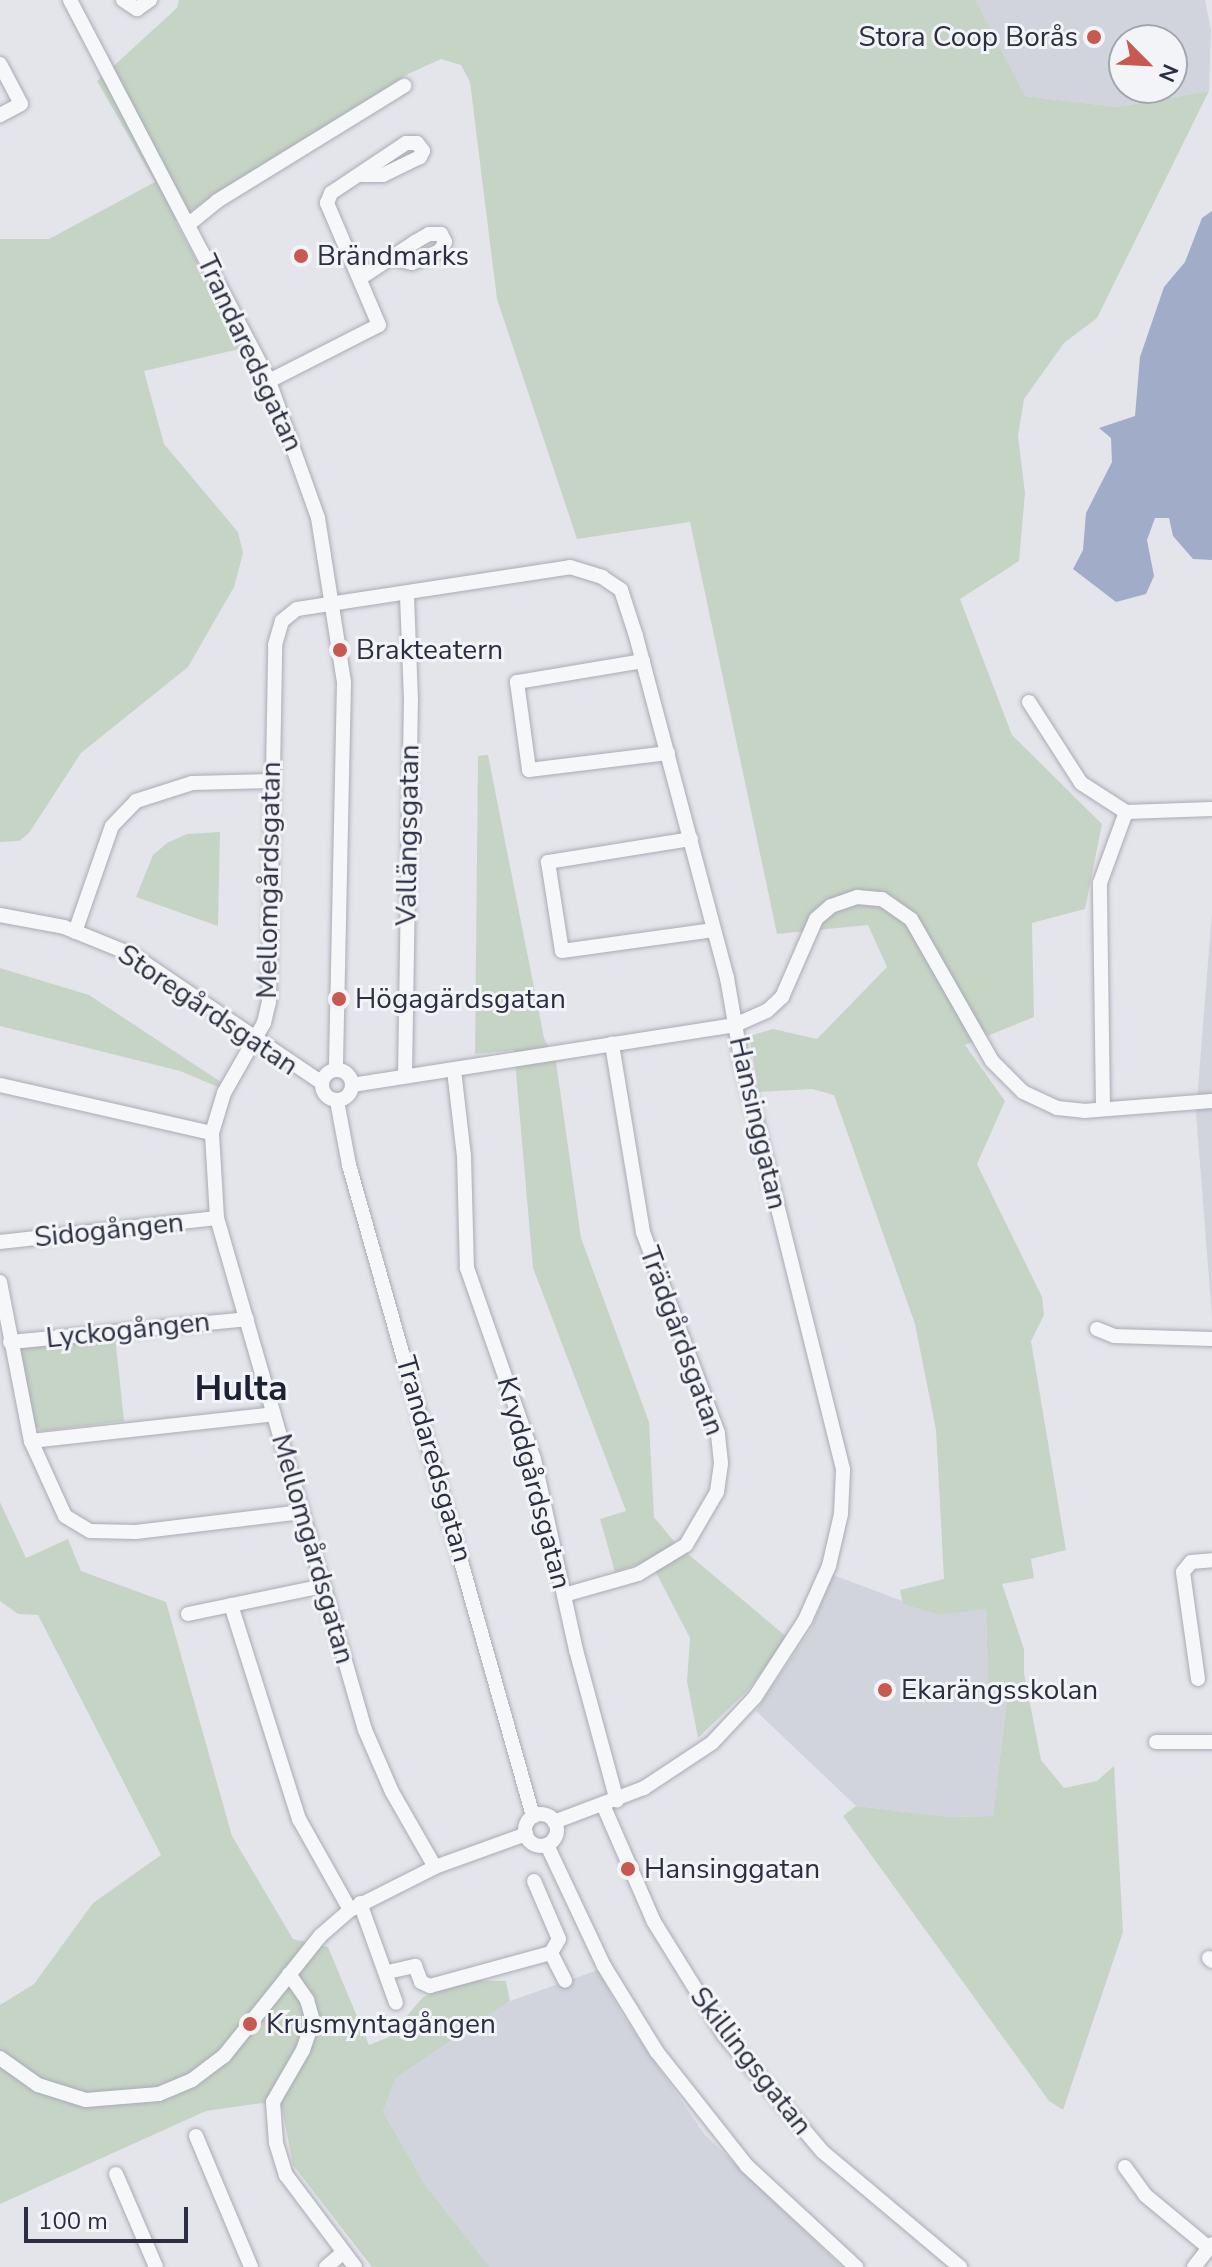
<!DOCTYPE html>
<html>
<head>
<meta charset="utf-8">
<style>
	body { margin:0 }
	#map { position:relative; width:1212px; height:2267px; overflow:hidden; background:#e4e5eb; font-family:"Nunito Sans",sans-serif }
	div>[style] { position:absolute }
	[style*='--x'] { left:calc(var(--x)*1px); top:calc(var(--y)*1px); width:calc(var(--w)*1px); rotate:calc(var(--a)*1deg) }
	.built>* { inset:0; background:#d2d4dd }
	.green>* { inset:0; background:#c6d4c5 }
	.water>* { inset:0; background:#a1acc9 }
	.roads { filter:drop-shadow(0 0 2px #a9abb5) drop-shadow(0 0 2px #a9abb5) }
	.minor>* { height:14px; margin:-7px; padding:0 7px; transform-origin:7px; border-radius:7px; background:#f6f7f9 }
	.minor>.ring { margin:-7px; padding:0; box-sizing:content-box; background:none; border:14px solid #f6f7f9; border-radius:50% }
	.dots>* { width:22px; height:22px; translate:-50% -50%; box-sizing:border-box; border:4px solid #f3f4f8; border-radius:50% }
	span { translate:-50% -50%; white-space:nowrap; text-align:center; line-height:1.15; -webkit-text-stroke:6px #f3f4f8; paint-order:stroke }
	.poi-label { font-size:28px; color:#2c2f42 }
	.right { translate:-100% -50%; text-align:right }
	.left { translate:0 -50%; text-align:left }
	.street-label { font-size:28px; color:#2c2f42 }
	.district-label { font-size:36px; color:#1e2133; font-weight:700 }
	.north { position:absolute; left:1108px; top:24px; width:80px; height:80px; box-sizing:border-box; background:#f3f4f8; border:2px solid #a3a5af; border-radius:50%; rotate:114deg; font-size:22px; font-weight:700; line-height:32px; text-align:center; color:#2c2f42 }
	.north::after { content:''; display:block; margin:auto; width:28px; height:36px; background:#c85951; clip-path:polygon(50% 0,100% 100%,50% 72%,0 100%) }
	.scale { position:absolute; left:24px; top:2207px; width:164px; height:36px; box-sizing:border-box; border:4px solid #2c2f42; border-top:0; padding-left:10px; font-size:24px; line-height:28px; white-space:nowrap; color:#2c2f42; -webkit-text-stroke:6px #f3f4f8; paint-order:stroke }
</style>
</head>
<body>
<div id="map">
	<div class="built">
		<i style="clip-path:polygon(evenodd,976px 0,1205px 0,1211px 30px,1209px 91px,1117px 107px,1025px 96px,976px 0,1124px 40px,1172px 40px,1172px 88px,1124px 88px,1124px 40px)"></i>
		<i style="clip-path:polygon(1212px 912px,1212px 1317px,1196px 1113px)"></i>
		<i style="clip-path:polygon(833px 1575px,940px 1615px,986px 1608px,988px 1683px,1007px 1698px,993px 1816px,949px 1817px,856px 1806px,756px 1711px,811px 1629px)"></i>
		<i style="clip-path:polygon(598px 1970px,621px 2013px,705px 2135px,842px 2267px,490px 2267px,426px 2186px,383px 2112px,396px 2078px,510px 2001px)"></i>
	</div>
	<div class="green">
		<i style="clip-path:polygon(179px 0,976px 0,1025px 96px,1117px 107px,1209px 91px,1097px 318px,1064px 343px,1024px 399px,1018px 436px,1025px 493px,1019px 561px,960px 599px,1012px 735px,1102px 824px,1085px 909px,1032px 923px,1034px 1017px,965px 1045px,1005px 1101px,977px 1164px,1042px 1297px,1044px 1315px,1031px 1341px,1066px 1550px,1031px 1559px,1034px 1578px,1002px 1584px,1024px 1649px,1024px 1673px,1041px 1760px,1064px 1788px,1097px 1781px,1114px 1766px,1123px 1932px,1063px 2110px,1049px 2101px,843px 1816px,856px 1806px,949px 1817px,993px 1816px,1007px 1698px,988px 1683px,986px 1609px,940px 1615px,903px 1604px,900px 1590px,944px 1579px,936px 1430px,915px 1324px,834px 1095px,812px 1089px,759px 1092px,749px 1036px,773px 1029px,817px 1039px,887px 967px,868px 925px,777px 934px,690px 522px,577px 539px,497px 299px,470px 82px,461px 65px,441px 59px,408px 74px,175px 221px,244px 348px,144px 371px,164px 444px,238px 532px,243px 553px,234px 587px,188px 667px,81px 753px,29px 833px,19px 841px,0 842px,0 239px,49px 239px,155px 182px,97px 81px,177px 8px)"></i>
		<i style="clip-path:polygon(488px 755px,544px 1038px,556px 1062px,581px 1238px,649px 1422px,654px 1517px,676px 1544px,788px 1638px,747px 1691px,698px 1738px,687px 1681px,690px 1638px,650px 1561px,615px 1572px,600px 1519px,626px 1511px,533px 1268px,514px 1050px,475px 1054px,478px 756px)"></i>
		<i style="clip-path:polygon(220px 832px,218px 926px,136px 897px,153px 855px,167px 843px,187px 834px)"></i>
		<i style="clip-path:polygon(0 968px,89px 995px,221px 1082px,218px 1087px,180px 1071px,0 1026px)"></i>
		<i style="clip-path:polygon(115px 1336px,124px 1421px,42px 1431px,33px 1425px,16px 1346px)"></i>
		<i style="clip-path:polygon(0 1502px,26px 1558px,68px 1539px,81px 1571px,166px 1602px,232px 1836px,293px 1939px,328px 1947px,369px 2045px,389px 2037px,423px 1997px,466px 1980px,506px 1981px,510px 2001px,396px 2078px,383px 2112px,426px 2186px,490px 2267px,372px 2267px,293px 2165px,282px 2108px,262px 2103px,206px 2111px,0 2204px,0 2005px,34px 1984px,93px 1903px,161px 1855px,38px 1615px,18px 1614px,0 1601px)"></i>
	</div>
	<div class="water">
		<i style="clip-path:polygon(1212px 211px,1212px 560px,1193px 559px,1173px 536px,1169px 518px,1155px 518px,1147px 540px,1154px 576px,1146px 594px,1116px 602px,1073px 569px,1083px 550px,1086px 513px,1112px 462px,1111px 438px,1099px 428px,1135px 416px,1140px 357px,1164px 287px,1185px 262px,1202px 218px)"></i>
	</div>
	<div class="roads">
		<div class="minor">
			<i style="--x:70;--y:0;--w:430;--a:62.4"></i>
			<i style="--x:269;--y:381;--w:145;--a:70.3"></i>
			<i style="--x:318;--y:518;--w:166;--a:81"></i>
			<i style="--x:344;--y:682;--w:388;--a:91.2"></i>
			<i style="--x:123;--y:0;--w:17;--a:33"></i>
			<i style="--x:137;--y:9;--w:16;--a:-35"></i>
			<i style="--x:0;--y:64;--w:45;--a:62.3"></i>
			<i style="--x:21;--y:104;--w:24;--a:152"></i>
			<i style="--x:189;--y:224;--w:36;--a:-39"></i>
			<i style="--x:217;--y:201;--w:220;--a:-31.6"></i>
			<i style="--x:362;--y:277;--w:64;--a:-33.4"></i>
			<i style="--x:415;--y:242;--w:16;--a:-30"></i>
			<i style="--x:429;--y:234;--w:12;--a:0"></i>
			<i style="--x:441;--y:234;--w:9;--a:63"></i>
			<i style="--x:445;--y:242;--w:10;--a:119"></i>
			<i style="--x:440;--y:251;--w:30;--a:157"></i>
			<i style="--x:412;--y:263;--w:21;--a:-166"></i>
			<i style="--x:269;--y:381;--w:123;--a:-27"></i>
			<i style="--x:379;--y:325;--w:133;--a:-113.1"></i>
			<i style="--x:327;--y:203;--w:11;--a:-68"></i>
			<i style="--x:331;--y:193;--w:90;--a:-33.7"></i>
			<i style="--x:406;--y:143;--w:11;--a:0"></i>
			<i style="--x:417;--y:143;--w:10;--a:53"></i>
			<i style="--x:423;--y:151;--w:7;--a:117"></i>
			<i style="--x:420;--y:157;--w:41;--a:154.1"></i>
			<i style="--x:383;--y:175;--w:24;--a:180"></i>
			<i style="--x:643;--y:661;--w:128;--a:170.5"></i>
			<i style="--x:517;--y:682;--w:89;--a:82.2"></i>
			<i style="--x:529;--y:770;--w:140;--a:-7"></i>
			<i style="--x:1029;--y:702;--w:96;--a:57.3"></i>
			<i style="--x:1081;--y:783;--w:54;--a:32.8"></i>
			<i style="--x:1126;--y:812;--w:86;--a:-2"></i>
			<i style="--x:691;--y:839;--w:145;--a:170.9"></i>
			<i style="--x:548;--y:862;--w:90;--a:81.1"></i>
			<i style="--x:562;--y:951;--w:153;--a:-7.9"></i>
			<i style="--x:0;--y:915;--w:65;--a:10.6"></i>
			<i style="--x:64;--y:927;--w:74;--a:22.1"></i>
			<i style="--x:133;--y:955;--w:228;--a:34.1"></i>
			<i style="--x:75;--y:932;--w:112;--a:-70.8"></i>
			<i style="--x:112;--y:826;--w:35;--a:-46"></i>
			<i style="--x:136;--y:801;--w:59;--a:-17.8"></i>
			<i style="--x:192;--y:783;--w:80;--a:-1.4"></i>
			<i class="ring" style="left:322px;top:1070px;width:16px;height:16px"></i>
			<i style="--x:454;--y:1070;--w:87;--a:83.4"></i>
			<i style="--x:464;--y:1156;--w:112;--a:88.5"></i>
			<i style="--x:467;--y:1268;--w:202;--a:70.7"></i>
			<i style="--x:534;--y:1459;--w:196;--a:77.6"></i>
			<i style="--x:576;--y:1650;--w:156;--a:74.8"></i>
			<i style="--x:405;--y:1076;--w:376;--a:-89.1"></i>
			<i style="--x:411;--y:700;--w:106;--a:-92.2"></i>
			<i style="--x:0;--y:1085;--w:217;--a:12.8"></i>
			<i style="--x:352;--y:1085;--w:388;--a:-8.9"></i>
			<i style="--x:735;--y:1025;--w:35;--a:-24"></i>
			<i style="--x:767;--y:1011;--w:21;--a:-43"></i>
			<i style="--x:782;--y:997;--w:85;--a:-66.4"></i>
			<i style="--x:816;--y:919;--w:20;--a:-41"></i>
			<i style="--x:831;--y:906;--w:28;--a:-19"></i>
			<i style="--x:857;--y:897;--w:25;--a:5"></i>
			<i style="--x:882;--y:899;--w:35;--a:35"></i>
			<i style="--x:911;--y:919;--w:163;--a:60.3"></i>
			<i style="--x:992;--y:1061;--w:44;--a:45"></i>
			<i style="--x:1023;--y:1092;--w:38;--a:25"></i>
			<i style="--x:1057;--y:1108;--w:27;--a:6"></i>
			<i style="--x:1084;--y:1111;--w:128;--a:-4.5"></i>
			<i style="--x:337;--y:1101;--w:65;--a:79.4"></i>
			<i style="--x:349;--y:1165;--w:677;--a:74.22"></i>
			<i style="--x:1103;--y:1108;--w:225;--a:-90.8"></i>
			<i style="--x:1100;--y:883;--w:76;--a:-69.9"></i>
			<i style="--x:0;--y:1242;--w:218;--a:-6.3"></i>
			<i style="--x:0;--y:1282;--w:162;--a:79"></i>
			<i style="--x:31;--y:1441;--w:82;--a:65.6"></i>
			<i style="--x:65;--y:1516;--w:29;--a:31"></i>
			<i style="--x:90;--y:1531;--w:46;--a:1.2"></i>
			<i style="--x:136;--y:1532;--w:167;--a:-6.9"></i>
			<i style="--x:1097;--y:1329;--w:18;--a:22"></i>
			<i style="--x:1114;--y:1336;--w:98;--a:1.8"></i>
			<i style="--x:10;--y:1342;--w:238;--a:-5.5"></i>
			<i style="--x:31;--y:1441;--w:244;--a:-6.3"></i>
			<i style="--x:564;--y:1595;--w:77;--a:-15.8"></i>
			<i style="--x:638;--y:1574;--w:56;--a:-31.1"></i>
			<i style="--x:686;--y:1545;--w:61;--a:-59.7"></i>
			<i style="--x:717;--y:1492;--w:29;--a:-82"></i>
			<i style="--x:721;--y:1463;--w:30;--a:-96"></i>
			<i style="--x:718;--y:1433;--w:215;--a:-110.5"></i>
			<i style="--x:643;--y:1232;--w:191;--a:-99.4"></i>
			<i style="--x:231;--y:1605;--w:225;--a:72.4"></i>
			<i style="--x:299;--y:1819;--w:104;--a:60.7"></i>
			<i style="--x:188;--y:1614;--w:138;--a:-11.7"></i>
			<i style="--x:1198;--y:1679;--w:108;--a:-98"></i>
			<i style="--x:1183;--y:1572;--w:13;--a:-51"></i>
			<i style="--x:1191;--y:1562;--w:21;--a:-5"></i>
			<i style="--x:1156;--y:1742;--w:56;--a:0"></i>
			<i style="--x:604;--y:1807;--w:125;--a:66.5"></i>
			<i style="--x:654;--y:1922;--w:133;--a:58.2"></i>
			<i style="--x:724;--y:2035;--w:153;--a:49.8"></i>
			<i style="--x:823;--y:2152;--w:179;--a:40"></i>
			<i class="ring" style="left:525px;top:1814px;width:18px;height:18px"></i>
			<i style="--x:547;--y:1845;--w:134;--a:64.8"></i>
			<i style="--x:604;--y:1966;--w:101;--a:58.4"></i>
			<i style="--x:657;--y:2052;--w:145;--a:51.7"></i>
			<i style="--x:747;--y:2166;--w:149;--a:42.8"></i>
			<i style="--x:435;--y:1867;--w:86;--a:-119.8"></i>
			<i style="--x:392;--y:1792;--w:68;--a:-113.5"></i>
			<i style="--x:365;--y:1730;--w:533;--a:-106.12"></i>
			<i style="--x:217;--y:1218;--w:85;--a:-93.4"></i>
			<i style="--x:212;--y:1133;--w:42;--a:-73.3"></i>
			<i style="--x:224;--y:1093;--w:81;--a:-60.3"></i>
			<i style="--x:264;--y:1023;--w:22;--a:-77"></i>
			<i style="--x:269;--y:1002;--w:357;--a:-89"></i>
			<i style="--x:275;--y:645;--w:25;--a:-74"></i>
			<i style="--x:282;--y:621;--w:19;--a:-39"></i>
			<i style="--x:297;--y:609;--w:276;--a:-8.7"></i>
			<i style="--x:570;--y:567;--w:34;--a:17"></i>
			<i style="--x:602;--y:577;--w:23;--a:34"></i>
			<i style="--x:621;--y:590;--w:48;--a:71.9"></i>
			<i style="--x:636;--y:636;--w:354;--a:75.1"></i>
			<i style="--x:727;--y:978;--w:87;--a:80.1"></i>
			<i style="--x:742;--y:1064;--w:418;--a:76"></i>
			<i style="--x:843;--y:1470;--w:44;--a:92.6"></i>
			<i style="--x:841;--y:1514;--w:53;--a:103"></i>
			<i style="--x:829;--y:1566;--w:59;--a:114"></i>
			<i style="--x:805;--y:1620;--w:92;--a:123"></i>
			<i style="--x:755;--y:1697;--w:63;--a:133.1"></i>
			<i style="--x:712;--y:1743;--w:82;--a:146.5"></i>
			<i style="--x:644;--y:1788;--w:96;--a:159.3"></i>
			<i style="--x:534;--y:1881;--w:63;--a:66.7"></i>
			<i style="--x:559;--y:1939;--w:16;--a:120"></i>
			<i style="--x:551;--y:1953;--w:31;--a:63"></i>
			<i style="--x:360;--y:1903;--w:106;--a:70.2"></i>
			<i style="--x:1209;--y:1958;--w:4;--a:45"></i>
			<i style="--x:388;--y:1972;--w:28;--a:-13"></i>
			<i style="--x:415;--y:1966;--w:17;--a:69"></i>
			<i style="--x:421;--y:1982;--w:10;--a:24"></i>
			<i style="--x:430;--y:1986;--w:125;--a:-15.3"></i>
			<i style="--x:289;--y:1974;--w:32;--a:55"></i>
			<i style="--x:307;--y:2000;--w:22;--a:74"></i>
			<i style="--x:313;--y:2021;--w:31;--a:109"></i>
			<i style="--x:303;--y:2050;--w:60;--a:120"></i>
			<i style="--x:273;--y:2102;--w:41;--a:85.8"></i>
			<i style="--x:276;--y:2143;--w:34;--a:73"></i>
			<i style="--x:286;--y:2175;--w:115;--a:53.1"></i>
			<i style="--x:0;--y:2058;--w:47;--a:35.4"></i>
			<i style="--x:38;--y:2085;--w:50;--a:17.4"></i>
			<i style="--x:86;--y:2100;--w:73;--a:-4.7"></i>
			<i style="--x:159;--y:2094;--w:36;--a:-23"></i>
			<i style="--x:192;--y:2080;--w:40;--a:-37"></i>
			<i style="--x:224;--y:2056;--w:154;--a:-51.3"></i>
			<i style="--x:320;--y:1936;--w:40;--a:-41"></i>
			<i style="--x:350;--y:1910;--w:95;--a:-26.8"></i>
			<i style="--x:435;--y:1867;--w:97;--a:-19.9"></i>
			<i style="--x:196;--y:2136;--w:142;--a:67.2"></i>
			<i style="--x:1125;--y:2167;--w:34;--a:54"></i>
			<i style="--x:1145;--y:2195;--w:83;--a:39.6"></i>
			<i style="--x:116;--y:2174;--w:101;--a:66.7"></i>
			<i style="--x:326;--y:2267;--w:23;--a:-40"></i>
			<i style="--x:1194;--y:2267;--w:29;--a:-52"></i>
		</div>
	</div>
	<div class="dots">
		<i style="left:1094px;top:37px;background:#c85951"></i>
		<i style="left:301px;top:256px;background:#c85951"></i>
		<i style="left:340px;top:650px;background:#c85951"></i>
		<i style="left:339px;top:999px;background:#c85951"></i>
		<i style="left:885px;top:1690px;background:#c85951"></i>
		<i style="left:628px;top:1869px;background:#c85951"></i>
		<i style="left:250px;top:2024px;background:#c85951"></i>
	</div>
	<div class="poi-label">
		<span class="right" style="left:1078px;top:37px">Stora Coop Borås</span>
		<span class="left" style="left:317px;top:256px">Brändmarks</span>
		<span class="left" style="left:356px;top:650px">Brakteatern</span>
		<span class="left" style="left:355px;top:999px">Högagärdsgatan</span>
		<span class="left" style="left:901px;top:1690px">Ekarängsskolan</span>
		<span class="left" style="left:644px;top:1869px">Hansinggatan</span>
		<span class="left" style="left:266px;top:2024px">Krusmyntagången</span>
	</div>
	<div class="street-label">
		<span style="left:250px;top:353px;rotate:65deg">Trandaredsgatan</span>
		<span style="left:408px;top:835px;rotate:-89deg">Vallängsgatan</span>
		<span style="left:269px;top:880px;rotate:-89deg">Mellomgårdsgatan</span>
		<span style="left:208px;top:1010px;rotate:34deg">Storegårdsgatan</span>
		<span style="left:758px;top:1123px;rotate:77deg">Hansinggatan</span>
		<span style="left:109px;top:1230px;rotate:-6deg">Sidogången</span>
		<span style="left:128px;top:1330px;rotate:-6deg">Lyckogången</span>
		<span style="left:682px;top:1341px;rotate:70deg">Trädgårdsgatan</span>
		<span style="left:434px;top:1459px;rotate:74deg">Trandaredsgatan</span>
		<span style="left:534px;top:1483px;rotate:75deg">Kryddgårdsgatan</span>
		<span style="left:313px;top:1549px;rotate:74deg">Mellomgårdsgatan</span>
		<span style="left:751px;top:2061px;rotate:52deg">Skillingsgatan</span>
	</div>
	<div class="district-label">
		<span style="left:241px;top:1389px">Hulta</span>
	</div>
	<div class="north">N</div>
	<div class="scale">100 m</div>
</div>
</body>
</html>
